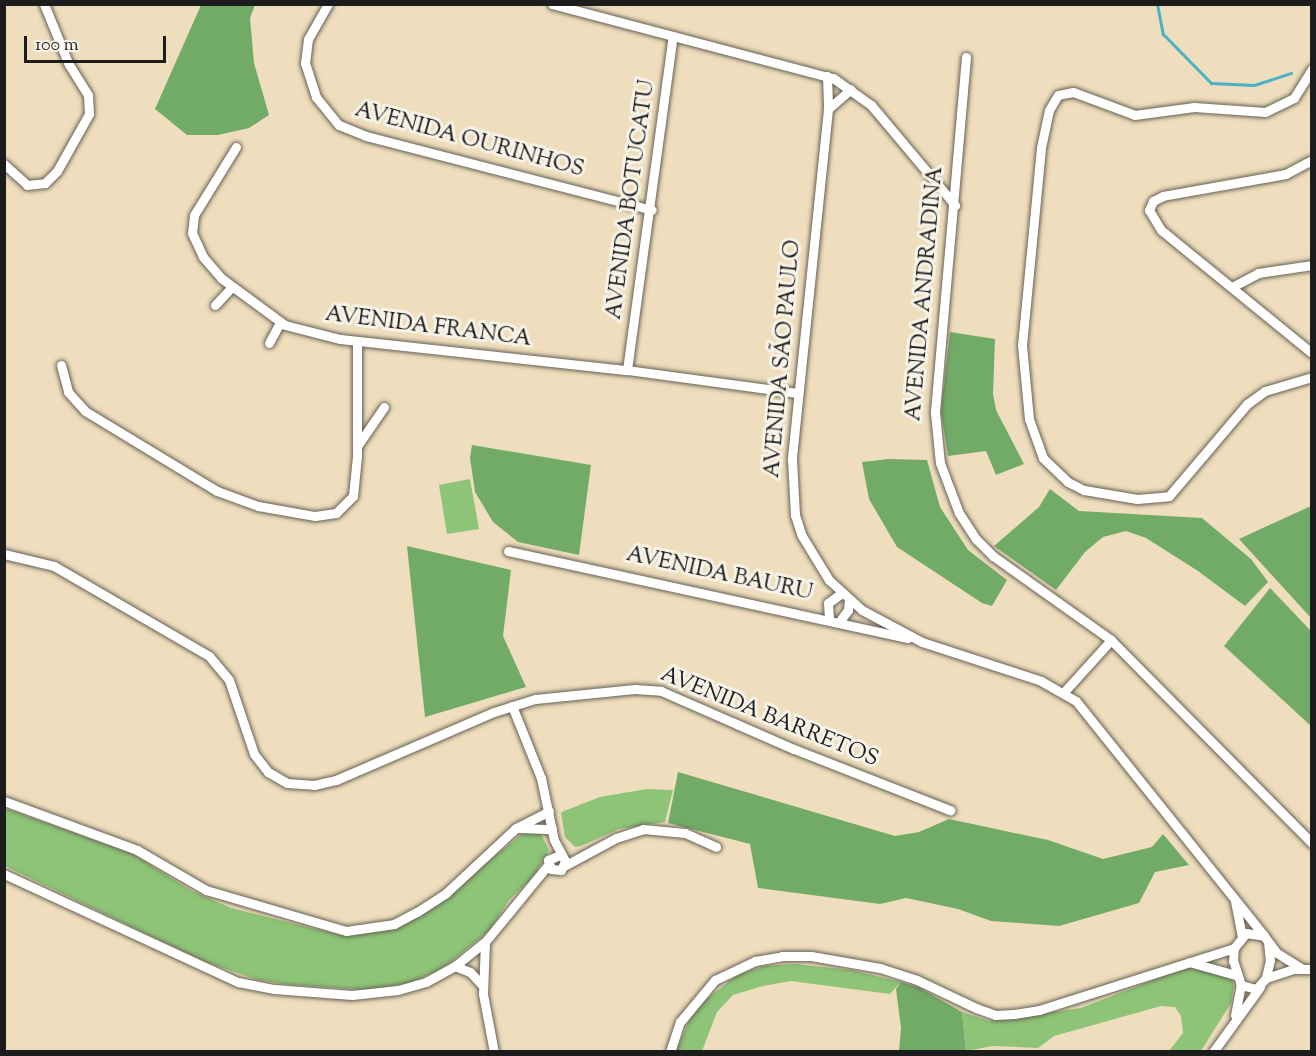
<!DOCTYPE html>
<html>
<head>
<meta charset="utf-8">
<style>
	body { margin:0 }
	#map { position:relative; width:1316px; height:1056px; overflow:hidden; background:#efdebd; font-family:"Sorts Mill Goudy",serif }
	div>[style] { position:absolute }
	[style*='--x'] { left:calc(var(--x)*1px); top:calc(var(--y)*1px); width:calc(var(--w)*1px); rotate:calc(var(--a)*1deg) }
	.green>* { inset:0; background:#8dc477 }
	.forest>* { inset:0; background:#72aa68 }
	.stream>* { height:3px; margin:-1.5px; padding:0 1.5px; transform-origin:1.5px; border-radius:1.5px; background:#49b2c7 }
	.roads { filter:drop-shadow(0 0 2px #666054) drop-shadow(0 0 2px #666054) }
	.street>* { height:9px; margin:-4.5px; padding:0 4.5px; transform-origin:4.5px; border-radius:4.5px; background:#fff }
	span { translate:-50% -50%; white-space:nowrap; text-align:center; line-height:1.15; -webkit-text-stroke:6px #f7f3e8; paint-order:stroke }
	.street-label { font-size:22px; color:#1c1c1c }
	.frame { position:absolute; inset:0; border:6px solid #1c1c1c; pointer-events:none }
	.scale { position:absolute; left:24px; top:36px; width:142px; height:27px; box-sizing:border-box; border:3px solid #1c1c1c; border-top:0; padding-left:8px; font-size:18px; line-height:21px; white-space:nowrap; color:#1c1c1c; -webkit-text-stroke:4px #f7f3e8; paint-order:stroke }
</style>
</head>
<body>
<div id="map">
	<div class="green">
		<i style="clip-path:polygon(470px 479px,479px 529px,447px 534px,439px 485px)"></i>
		<i style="clip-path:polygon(647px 789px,673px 790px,665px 822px,619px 829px,581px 846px,575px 847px,565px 837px,561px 813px,564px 811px,600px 797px)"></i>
		<i style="clip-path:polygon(4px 808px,131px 853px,192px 891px,231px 908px,340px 935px,382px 929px,463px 882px,526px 831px,540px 832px,549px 850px,534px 876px,509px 900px,490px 930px,443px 968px,410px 983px,365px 990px,285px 984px,259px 980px,205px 962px,5px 866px)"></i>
		<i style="clip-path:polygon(795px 964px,851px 970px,901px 982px,890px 994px,791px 981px,763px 986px,733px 995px,717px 1012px,702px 1051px,676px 1052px,689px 1021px,701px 1004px,737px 975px,764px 966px)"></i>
		<i style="clip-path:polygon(1190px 966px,1228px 974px,1234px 984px,1231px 1003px,1201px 1051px,1169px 1051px,1183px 1033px,1181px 1016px,1175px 1007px,1161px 1006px,1054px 1036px,1038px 1048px,993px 1046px,966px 1051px,962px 1012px,989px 1021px,1081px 1008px)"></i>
	</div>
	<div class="forest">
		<i style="clip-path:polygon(201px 5px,255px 5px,250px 18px,254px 63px,269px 115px,249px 128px,218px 135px,187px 135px,155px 109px)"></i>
		<i style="clip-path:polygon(950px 332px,995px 339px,993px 394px,996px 410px,1024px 464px,996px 475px,986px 451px,948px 456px,941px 411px)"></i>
		<i style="clip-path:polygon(472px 445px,591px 465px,579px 555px,518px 542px,493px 522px,475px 492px,470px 458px)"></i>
		<i style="clip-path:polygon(889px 459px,927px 460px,940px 507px,968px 550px,1007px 580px,992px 606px,982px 603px,897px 547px,869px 499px,862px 462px)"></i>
		<i style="clip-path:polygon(1050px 489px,1079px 511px,1202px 518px,1251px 559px,1268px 582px,1245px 606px,1198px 571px,1146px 538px,1126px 531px,1103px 537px,1085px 552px,1056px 590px,994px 546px,1039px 507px)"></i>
		<i style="clip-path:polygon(1311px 506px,1311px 618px,1239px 539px)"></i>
		<i style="clip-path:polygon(407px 546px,511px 570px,503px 636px,526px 687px,425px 717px)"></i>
		<i style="clip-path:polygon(1270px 588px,1311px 631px,1311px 726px,1224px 646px)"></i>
		<i style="clip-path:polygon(678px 772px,895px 836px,919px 832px,949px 819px,1048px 840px,1103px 859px,1152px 847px,1163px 834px,1189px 865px,1155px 872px,1139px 903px,1059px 926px,991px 921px,958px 909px,906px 898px,880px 904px,758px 888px,750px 844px,668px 823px)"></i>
		<i style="clip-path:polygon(901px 982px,918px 987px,962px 1012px,966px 1051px,899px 1051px,901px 1028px,896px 989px)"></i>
	</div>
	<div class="stream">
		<i style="--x:1157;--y:4;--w:31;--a:79"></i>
		<i style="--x:1163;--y:34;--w:69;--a:45.6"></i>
		<i style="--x:1211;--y:83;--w:43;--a:2.7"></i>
		<i style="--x:1254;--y:85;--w:39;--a:-18"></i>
	</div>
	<div class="roads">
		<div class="street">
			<i style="--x:328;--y:4;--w:40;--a:119.7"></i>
			<i style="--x:308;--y:39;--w:24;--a:97"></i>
			<i style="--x:305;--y:63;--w:36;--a:72"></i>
			<i style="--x:316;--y:97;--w:36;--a:51"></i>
			<i style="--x:339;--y:125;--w:29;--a:22"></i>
			<i style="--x:366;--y:136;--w:295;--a:14.5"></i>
			<i style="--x:552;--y:4;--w:291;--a:14.8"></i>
			<i style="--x:833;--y:78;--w:47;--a:35.4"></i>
			<i style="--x:871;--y:105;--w:131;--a:50"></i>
			<i style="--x:966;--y:57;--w:357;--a:95"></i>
			<i style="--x:935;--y:413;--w:50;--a:84.3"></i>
			<i style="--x:940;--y:463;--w:53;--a:69.2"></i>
			<i style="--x:959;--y:513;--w:31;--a:57"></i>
			<i style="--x:976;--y:539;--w:24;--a:45"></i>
			<i style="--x:993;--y:556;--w:145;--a:35.4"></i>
			<i style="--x:1111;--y:640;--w:286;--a:45.3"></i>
			<i style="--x:1312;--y:69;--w:34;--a:122"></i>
			<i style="--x:1294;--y:98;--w:32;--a:154"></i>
			<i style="--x:1265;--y:112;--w:71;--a:-176"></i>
			<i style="--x:1194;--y:107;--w:60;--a:172.3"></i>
			<i style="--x:1135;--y:115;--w:66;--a:-159.6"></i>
			<i style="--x:1073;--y:92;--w:15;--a:169"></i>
			<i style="--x:1058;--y:95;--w:17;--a:121"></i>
			<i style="--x:1049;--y:110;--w:39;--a:102"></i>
			<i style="--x:1041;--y:148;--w:198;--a:95.5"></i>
			<i style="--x:1022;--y:345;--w:74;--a:84.6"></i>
			<i style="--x:1029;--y:419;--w:41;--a:70.3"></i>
			<i style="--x:1043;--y:458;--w:35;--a:44"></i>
			<i style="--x:1068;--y:482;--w:18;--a:27"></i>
			<i style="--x:1084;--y:490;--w:54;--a:9.6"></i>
			<i style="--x:1137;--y:499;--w:32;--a:-5"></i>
			<i style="--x:1169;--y:496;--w:121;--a:-49.7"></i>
			<i style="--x:1247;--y:404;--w:22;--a:-36"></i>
			<i style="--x:1265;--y:391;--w:49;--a:-16.6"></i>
			<i style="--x:827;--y:76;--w:33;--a:88"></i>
			<i style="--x:828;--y:109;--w:352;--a:95.9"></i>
			<i style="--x:792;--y:459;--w:56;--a:86.9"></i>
			<i style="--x:795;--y:515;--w:22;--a:72"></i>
			<i style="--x:802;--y:536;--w:52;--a:58.5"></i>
			<i style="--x:829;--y:580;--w:45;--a:42.3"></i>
			<i style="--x:862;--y:610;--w:68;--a:28.1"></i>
			<i style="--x:922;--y:642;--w:125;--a:18.1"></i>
			<i style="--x:1041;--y:681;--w:40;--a:29.7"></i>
			<i style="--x:1076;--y:701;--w:301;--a:51.3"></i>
			<i style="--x:828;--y:109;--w:30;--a:-41"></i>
			<i style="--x:236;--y:147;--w:80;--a:121.7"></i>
			<i style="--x:194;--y:215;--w:18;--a:96"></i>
			<i style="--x:192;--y:233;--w:26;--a:65"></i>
			<i style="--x:203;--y:257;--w:28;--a:49"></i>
			<i style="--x:221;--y:278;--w:79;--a:36.3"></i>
			<i style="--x:285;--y:325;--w:57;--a:14.3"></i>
			<i style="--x:340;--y:339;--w:289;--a:6.2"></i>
			<i style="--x:627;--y:370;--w:173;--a:7.7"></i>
			<i style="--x:1312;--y:160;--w:30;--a:152"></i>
			<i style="--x:1286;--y:174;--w:125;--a:169.9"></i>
			<i style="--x:1163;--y:196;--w:11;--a:153"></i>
			<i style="--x:1153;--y:201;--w:10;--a:114"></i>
			<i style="--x:1149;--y:210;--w:23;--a:59"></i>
			<i style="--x:1161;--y:230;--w:195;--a:39.2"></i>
			<i style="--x:4;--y:164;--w:31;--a:42"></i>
			<i style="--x:27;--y:185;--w:18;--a:-6"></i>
			<i style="--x:45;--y:183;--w:17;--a:-45"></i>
			<i style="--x:57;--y:171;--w:65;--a:-60.7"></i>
			<i style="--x:89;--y:114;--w:19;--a:-93"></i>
			<i style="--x:88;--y:95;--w:36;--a:-122"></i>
			<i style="--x:69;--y:65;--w:66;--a:-112.3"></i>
			<i style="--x:1232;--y:287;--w:30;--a:-28"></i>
			<i style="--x:1258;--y:273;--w:55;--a:-8.4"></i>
			<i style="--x:215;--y:305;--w:25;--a:-47"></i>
			<i style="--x:269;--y:343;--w:24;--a:-62"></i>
			<i style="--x:61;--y:365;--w:28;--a:75"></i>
			<i style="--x:68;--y:392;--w:25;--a:48"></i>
			<i style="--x:85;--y:411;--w:154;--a:31.2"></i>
			<i style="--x:217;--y:491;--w:44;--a:20.1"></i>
			<i style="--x:258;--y:506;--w:58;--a:10"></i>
			<i style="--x:315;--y:516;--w:21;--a:-8"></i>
			<i style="--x:336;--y:513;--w:24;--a:-45"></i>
			<i style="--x:353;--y:496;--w:40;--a:-84.3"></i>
			<i style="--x:357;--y:456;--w:115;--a:-90"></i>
			<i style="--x:627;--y:370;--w:337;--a:-82.2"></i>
			<i style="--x:358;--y:445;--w:46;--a:-55.6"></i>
			<i style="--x:508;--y:551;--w:409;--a:12.3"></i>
			<i style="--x:4;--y:554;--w:51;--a:13.5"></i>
			<i style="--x:54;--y:566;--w:179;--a:30.1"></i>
			<i style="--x:209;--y:656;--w:31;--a:50"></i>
			<i style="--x:229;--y:680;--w:78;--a:71.3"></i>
			<i style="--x:254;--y:754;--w:23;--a:52"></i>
			<i style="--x:268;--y:772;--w:22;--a:30"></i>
			<i style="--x:287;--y:783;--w:27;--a:4"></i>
			<i style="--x:314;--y:785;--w:23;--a:-13"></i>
			<i style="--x:336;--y:780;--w:172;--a:-23.3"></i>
			<i style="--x:494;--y:712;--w:43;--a:-17.6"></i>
			<i style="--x:535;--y:699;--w:100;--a:-5.7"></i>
			<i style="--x:635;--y:689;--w:26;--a:4"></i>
			<i style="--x:661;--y:691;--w:145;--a:23.6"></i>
			<i style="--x:794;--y:749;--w:168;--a:21.4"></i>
			<i style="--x:829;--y:618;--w:15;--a:-94"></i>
			<i style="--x:828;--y:603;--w:17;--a:-36"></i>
			<i style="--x:839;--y:622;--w:15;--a:-53"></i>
			<i style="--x:848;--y:610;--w:11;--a:-85"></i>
			<i style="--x:1064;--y:692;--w:70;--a:-47.9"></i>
			<i style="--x:512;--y:706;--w:78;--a:68.1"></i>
			<i style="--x:541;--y:778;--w:63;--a:78.2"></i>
			<i style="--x:554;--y:840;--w:24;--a:62"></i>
			<i style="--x:565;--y:861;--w:10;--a:114"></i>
			<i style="--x:561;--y:870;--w:10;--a:-174"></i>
			<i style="--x:551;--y:869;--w:9;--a:-108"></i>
			<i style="--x:548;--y:860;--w:13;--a:-23"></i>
			<i style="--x:4;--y:801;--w:142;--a:20.2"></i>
			<i style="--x:137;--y:850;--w:80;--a:30.1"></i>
			<i style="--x:206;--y:890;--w:146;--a:16.3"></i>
			<i style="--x:346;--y:931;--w:49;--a:-8.3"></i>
			<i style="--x:394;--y:924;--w:26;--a:-28"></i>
			<i style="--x:417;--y:912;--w:35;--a:-33"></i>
			<i style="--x:446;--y:893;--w:96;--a:-42.9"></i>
			<i style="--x:516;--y:828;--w:37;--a:-27"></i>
			<i style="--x:519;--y:828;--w:33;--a:2"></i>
			<i style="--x:564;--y:866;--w:59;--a:-28.3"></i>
			<i style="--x:616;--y:838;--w:28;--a:-18"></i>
			<i style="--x:643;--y:829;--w:42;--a:5.4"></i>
			<i style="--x:685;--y:833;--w:34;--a:24"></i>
			<i style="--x:4;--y:874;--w:258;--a:24.8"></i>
			<i style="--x:238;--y:982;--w:37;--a:11"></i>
			<i style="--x:274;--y:989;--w:78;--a:4.4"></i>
			<i style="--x:352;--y:995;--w:46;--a:-6.2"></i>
			<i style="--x:398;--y:990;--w:29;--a:-16"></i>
			<i style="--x:426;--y:982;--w:33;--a:-29"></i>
			<i style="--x:455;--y:966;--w:38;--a:-39"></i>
			<i style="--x:485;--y:942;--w:99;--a:-50.7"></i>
			<i style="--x:1235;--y:901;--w:36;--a:79"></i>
			<i style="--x:485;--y:942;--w:52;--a:92.2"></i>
			<i style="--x:483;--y:994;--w:59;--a:79.3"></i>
			<i style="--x:1268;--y:942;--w:18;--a:84"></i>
			<i style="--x:1270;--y:960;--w:18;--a:103"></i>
			<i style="--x:1266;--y:978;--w:15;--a:132"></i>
			<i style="--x:1256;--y:989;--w:16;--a:-165"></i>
			<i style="--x:1241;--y:985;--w:25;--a:-108"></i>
			<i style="--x:1233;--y:961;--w:13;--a:-86"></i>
			<i style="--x:1234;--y:948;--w:19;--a:-51"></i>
			<i style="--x:1246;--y:933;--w:18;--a:9"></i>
			<i style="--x:1264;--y:936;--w:21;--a:53"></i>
			<i style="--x:1277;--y:953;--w:28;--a:32"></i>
			<i style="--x:1189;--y:962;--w:49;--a:15.5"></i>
			<i style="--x:455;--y:966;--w:16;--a:22"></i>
			<i style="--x:470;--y:972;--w:19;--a:47"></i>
			<i style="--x:1266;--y:978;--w:29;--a:-18"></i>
			<i style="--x:1294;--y:969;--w:18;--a:0"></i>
			<i style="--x:1235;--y:1015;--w:31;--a:-79"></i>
			<i style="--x:670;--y:1052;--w:32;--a:-72"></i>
			<i style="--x:680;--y:1022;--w:55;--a:-50.2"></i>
			<i style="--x:715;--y:980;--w:44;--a:-25.4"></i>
			<i style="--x:755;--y:961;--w:27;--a:-10"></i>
			<i style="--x:782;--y:956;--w:29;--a:0"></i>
			<i style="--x:811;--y:956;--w:70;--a:9.9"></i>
			<i style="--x:880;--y:968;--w:39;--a:18"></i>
			<i style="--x:917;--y:980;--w:65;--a:25.4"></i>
			<i style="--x:976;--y:1008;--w:20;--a:20"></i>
			<i style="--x:995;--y:1015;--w:19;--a:-3"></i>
			<i style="--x:1014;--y:1014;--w:25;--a:-9"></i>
			<i style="--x:1039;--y:1010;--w:205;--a:-17.6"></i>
			<i style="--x:1213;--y:1052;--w:80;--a:-54.1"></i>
		</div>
	</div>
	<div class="street-label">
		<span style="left:469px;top:141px;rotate:15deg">AVENIDA OURINHOS</span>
		<span style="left:632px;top:200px;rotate:-82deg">AVENIDA BOTUCATU</span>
		<span style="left:926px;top:294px;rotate:-85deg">AVENIDA ANDRADINA</span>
		<span style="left:428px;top:328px;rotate:7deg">AVENIDA FRANCA</span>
		<span style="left:784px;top:359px;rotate:-85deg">AVENIDA SÃO PAULO</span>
		<span style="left:719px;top:575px;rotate:12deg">AVENIDA BAURU</span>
		<span style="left:769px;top:718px;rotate:22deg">AVENIDA BARRETOS</span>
	</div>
	<div class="frame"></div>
	<div class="scale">100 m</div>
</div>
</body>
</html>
